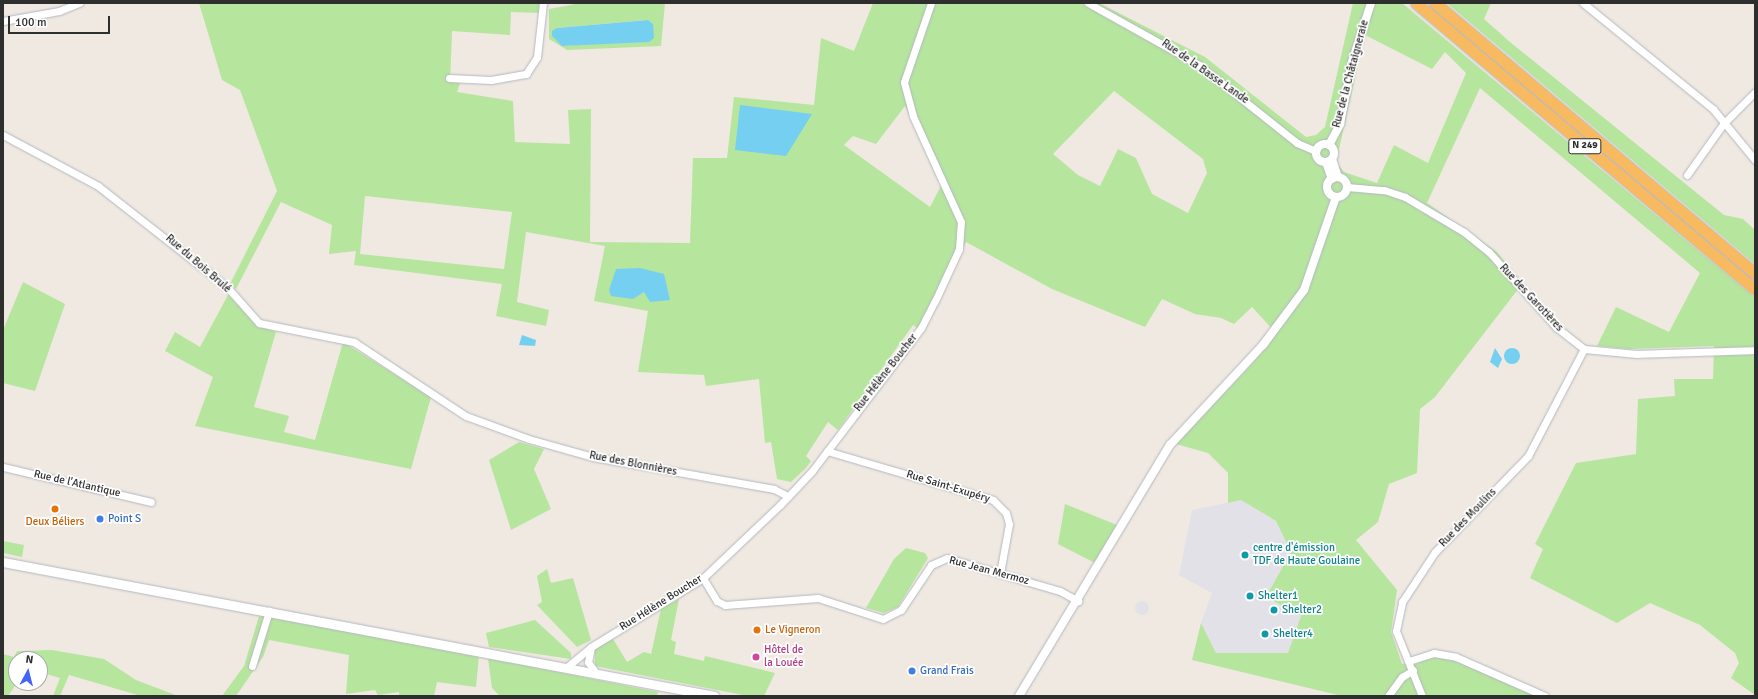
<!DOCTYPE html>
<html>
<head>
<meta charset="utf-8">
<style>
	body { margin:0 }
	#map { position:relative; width:1758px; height:699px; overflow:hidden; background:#efe9e1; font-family:Signika,sans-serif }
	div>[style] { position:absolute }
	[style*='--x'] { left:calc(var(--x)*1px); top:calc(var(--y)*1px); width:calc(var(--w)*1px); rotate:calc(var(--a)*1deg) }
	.industrial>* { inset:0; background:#e3e1e8 }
	.round { border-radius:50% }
	.green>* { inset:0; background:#b6e59e }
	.water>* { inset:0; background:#75cff0 }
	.roads { filter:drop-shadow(0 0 1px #b4b7c1) drop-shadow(0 0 1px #b4b7c1) }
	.minor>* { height:7px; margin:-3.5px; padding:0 3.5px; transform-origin:3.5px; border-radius:3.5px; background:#fff }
	.tertiary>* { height:8px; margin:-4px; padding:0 4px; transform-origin:4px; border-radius:4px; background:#fff }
	.tertiary>.ring { margin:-4px; padding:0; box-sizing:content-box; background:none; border:8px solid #fff; border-radius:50% }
	.secondary>* { height:9px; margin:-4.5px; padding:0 4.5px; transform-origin:4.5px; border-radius:4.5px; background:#fff }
	.trunk>* { height:11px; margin:-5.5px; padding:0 5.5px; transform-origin:5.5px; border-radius:5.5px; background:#f8ba60 }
	.dots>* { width:11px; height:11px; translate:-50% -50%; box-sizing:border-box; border:2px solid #fff; border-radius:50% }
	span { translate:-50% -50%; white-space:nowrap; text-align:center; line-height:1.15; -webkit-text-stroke:3.5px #fff; paint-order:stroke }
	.shield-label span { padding:1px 3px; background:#fff; border:1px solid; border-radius:3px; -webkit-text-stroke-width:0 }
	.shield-label { font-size:10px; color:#2e2e2e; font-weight:700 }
	.street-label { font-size:11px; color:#2e2e2e }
	.shop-label { font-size:11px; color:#366cbe }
	.left { translate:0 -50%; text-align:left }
	.food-label { font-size:11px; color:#c56008 }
	.culture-label { font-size:11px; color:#0d838f }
	.hotel-label { font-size:11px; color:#b23c85 }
	.frame { position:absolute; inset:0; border:4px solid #2e2e2e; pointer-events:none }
	.north { position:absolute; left:8px; top:651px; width:40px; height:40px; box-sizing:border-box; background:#fff; border:1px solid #ababab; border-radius:50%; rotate:7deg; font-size:11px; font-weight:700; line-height:16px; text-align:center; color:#2e2e2e }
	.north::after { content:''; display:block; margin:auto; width:14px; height:18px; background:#4264fb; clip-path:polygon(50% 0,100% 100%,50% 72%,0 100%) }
	.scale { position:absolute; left:8px; top:16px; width:102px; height:18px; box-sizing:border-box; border:2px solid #2e2e2e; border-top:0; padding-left:5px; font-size:12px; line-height:14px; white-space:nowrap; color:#2e2e2e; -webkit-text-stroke:3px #fff; paint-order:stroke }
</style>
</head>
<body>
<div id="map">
	<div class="industrial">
		<i style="clip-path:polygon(1241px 500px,1276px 521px,1291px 552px,1266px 597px,1301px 616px,1288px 653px,1216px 653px,1201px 623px,1212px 593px,1179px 575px,1192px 510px)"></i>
		<i class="round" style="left:1135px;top:601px;width:14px;height:14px"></i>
	</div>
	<div class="green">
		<i style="clip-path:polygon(evenodd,199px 3px,539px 3px,540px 13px,511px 12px,510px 35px,452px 31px,450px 82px,460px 83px,457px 92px,513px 101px,515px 142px,570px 144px,568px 110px,591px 109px,590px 242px,690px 243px,693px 158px,727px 158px,734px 97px,814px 105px,821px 38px,854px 51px,873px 3px,1099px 3px,1205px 57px,1306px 137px,1316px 135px,1325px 127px,1353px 3px,1402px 3px,1755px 298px,1755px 695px,1731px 678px,1739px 663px,1735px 653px,1700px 625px,1650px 603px,1617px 623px,1530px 578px,1543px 549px,1535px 544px,1576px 463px,1636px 454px,1638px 399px,1675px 396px,1674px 379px,1713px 379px,1714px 346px,1629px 349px,1597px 346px,1616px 307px,1669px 332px,1700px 273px,1480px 88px,1427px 203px,1497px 252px,1522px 284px,1435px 397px,1420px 409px,1417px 473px,1389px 484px,1378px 522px,1356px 540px,1397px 590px,1391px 632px,1402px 664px,1433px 658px,1455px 659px,1539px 696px,1342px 696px,1192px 660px,1201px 623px,1216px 653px,1288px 653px,1301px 616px,1266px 597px,1291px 552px,1276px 521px,1241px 500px,1228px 503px,1228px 473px,1208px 453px,1176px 444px,1252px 364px,1276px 333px,1252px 307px,1234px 324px,1221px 318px,1195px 314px,1162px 299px,1145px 327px,1052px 289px,966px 242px,924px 332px,913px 325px,838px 430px,828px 422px,806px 456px,811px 461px,805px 469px,791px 482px,777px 479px,771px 442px,765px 443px,759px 379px,706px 386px,704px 375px,638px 372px,648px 311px,594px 301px,605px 246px,526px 232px,517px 302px,549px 310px,546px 326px,496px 316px,502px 284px,354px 265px,356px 251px,329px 254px,332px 225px,281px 202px,236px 289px,230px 284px,277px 191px,240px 90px,222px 80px,199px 3px,1365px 35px,1432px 69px,1445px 52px,1466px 73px,1428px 163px,1394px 145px,1377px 183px,1344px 172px,1336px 162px,1365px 35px,199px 3px,1114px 91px,1203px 159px,1207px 173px,1188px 213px,1152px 194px,1136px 158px,1118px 149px,1100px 186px,1078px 175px,1053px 154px,1114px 91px,199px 3px,905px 106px,943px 182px,930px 207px,844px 145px,853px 136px,876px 144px,905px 106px,199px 3px,365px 196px,512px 212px,504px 269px,360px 254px,365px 196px)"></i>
		<i style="clip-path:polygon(evenodd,581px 3px,665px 3px,661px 46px,567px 50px,549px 39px,549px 9px,581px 3px,647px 20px,653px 24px,652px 40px,562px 46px,557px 28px,647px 20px)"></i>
		<i style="clip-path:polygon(1447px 3px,1491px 3px,1484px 19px,1510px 42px,1724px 215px,1743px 219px,1755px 230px,1755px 264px)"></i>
		<i style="clip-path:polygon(23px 282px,65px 304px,35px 391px,3px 383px,3px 330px)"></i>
		<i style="clip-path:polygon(228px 295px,261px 327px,276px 332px,254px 407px,289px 416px,284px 432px,315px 440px,343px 342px,431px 397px,411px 469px,195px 426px,213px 377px,165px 351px,175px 332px,200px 347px)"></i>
		<i style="clip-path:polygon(519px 442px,544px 449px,534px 469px,551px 509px,511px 530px,489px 460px)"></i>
		<i style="clip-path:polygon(1065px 504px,1117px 525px,1095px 563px,1058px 544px)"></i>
		<i style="clip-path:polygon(3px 541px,24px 545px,22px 557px,3px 553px)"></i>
		<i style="clip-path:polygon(906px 548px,925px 553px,928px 558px,898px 607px,884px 613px,866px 608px,894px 559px)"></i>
		<i style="clip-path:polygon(547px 569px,551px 583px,573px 578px,591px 640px,577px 647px,537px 605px,542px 602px,537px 576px)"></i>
		<i style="clip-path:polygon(679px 599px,671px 640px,676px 642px,674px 654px,704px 661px,705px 656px,775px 673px,764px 696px,748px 696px,595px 666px,595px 649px,613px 639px,627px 662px,644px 652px,651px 654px,661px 609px)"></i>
		<i style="clip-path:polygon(259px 616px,479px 655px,476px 687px,437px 682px,434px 696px,399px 696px,399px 692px,378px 695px,375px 690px,346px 694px,349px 655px,269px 640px,263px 657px,236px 696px,222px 696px,244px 666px)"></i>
		<i style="clip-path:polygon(535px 620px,571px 653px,571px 659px,489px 647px,486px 633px)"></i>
		<i style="clip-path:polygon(52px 650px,104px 659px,136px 680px,178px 696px,141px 696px,69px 675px,60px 696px,53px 696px,60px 678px,40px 672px,40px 659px,16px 659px,17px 683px,8px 696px,3px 696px,3px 654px,14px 657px,17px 651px)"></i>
		<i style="clip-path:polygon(488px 658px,658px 692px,657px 696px,500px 696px,492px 688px)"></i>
	</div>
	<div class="water">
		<i style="clip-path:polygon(648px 20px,653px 24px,654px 38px,649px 42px,562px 46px,552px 36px,552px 31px,557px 28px)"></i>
		<i style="clip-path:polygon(740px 105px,812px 114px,786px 156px,735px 150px)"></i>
		<i style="clip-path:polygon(640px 268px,664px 274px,670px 300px,650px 302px,644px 292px,633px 299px,611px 296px,609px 290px,616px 269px)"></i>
		<i style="clip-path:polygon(522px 335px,536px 340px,535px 346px,519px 345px)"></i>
		<i class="round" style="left:1504px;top:348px;width:16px;height:16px"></i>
		<i style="clip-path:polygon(1495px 348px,1502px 359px,1498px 368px,1490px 362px)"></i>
	</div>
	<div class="roads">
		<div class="minor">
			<i style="--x:1088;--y:3;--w:127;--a:29.2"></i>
			<i style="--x:1199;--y:65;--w:125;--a:38.5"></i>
			<i style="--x:1297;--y:143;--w:21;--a:23"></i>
			<i style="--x:1583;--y:3;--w:168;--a:39.2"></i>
			<i style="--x:1713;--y:109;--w:66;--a:50.5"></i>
			<i style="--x:3;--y:21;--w:57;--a:-10.1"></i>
			<i style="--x:59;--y:11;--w:22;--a:-22"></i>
			<i style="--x:449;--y:78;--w:42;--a:2.7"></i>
			<i style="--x:491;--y:80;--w:36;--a:-10"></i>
			<i style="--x:526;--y:74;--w:20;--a:-57"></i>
			<i style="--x:537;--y:57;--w:54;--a:-83.7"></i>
			<i style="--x:3;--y:135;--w:108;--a:28.2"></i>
			<i style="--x:98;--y:186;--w:165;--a:38.1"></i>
			<i style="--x:228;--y:288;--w:47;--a:48.5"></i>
			<i style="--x:259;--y:323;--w:97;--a:11.3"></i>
			<i style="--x:354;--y:342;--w:134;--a:33.5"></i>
			<i style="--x:466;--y:416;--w:67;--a:20.1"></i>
			<i style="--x:529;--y:439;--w:66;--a:15.7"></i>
			<i style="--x:593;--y:457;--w:184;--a:10"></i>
			<i style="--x:774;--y:489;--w:16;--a:27"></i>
			<i style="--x:1687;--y:175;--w:64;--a:-54.6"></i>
			<i style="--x:1724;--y:123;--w:44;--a:-45"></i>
			<i style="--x:1347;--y:187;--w:37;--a:5"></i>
			<i style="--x:1384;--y:190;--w:22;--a:18"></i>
			<i style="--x:1405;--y:197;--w:69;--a:30.7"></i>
			<i style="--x:1464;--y:232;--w:32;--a:39"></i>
			<i style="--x:1489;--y:252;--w:101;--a:48.2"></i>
			<i style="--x:1556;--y:327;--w:36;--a:38"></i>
			<i style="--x:1584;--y:349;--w:53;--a:5.4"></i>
			<i style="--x:1637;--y:354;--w:118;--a:-1.9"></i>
			<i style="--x:827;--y:451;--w:173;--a:16.4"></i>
			<i style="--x:993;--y:500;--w:18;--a:45"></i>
			<i style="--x:1006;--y:513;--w:11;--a:75"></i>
			<i style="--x:1009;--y:524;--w:50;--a:100.4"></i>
			<i style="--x:3;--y:467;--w:152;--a:13.3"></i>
			<i style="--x:703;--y:578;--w:27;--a:59"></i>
			<i style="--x:717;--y:601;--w:9;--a:27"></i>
			<i style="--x:725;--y:605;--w:93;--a:-4.3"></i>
			<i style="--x:818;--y:598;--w:68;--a:17.9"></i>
			<i style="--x:883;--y:619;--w:20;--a:-27"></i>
			<i style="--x:901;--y:610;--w:54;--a:-56.3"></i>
			<i style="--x:931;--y:565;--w:17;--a:-24"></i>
			<i style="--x:947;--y:558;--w:118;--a:16.3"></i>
			<i style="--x:1060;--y:591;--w:21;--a:29"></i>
			<i style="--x:591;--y:647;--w:132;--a:-31.6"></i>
			<i style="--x:703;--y:578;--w:106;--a:-43.5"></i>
			<i style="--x:780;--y:505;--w:47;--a:-46.7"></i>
			<i style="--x:812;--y:471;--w:180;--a:-52.7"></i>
			<i style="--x:921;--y:328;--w:30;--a:-63"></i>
			<i style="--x:935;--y:301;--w:57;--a:-65.2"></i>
			<i style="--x:959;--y:249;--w:27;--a:-86"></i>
			<i style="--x:961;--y:222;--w:116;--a:-114.4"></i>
			<i style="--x:913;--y:116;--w:35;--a:-105"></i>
			<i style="--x:904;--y:82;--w:83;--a:-71.1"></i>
			<i style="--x:1409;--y:661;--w:26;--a:-18"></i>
			<i style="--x:1434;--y:653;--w:22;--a:10"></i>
			<i style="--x:1456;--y:657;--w:97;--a:23.7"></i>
			<i style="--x:252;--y:666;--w:58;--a:-72.8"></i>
			<i style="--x:567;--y:667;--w:31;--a:-40"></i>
			<i style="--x:591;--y:647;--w:15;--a:101"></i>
			<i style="--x:588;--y:662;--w:14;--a:54"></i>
			<i style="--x:1388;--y:696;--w:24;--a:-54"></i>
			<i style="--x:1402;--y:677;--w:13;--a:-32"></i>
			<i style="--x:1422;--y:696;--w:70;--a:-111.8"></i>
			<i style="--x:1396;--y:631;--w:30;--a:-78"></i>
			<i style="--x:1402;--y:602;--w:60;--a:-56.6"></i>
			<i style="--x:1435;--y:552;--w:134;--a:-45.9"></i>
			<i style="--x:1528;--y:456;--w:121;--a:-62.4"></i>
		</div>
		<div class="tertiary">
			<i class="ring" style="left:1316px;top:144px;width:10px;height:10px"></i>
			<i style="--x:1329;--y:145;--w:24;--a:-62"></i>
			<i style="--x:1340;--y:124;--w:63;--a:-79"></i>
			<i style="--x:1352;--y:62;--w:62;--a:-72.1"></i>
			<i style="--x:1332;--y:159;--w:19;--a:72"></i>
			<i style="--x:1326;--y:162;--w:18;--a:71"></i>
			<i class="ring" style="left:1327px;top:177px;width:12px;height:12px"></i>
			<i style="--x:1019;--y:696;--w:293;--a:-59"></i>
			<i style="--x:1170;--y:445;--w:137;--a:-47.1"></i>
			<i style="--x:1263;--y:345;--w:69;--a:-53.3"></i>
			<i style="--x:1304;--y:290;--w:98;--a:-71"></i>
		</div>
		<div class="secondary">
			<i style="--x:3;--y:562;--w:724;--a:10.66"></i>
		</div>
		<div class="trunk">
			<i style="--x:1416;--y:3;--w:444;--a:40.2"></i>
			<i style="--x:1435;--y:3;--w:419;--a:40.2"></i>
		</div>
	</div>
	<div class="dots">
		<i style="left:55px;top:509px;background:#e8710a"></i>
		<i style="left:100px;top:519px;background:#3f7fe0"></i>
		<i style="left:1245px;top:555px;background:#0f9aa8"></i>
		<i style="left:1250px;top:596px;background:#0f9aa8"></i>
		<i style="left:1274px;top:610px;background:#0f9aa8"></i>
		<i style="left:757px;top:630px;background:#e8710a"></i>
		<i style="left:1265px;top:634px;background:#0f9aa8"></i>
		<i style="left:756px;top:657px;background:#d1479c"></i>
		<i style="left:912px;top:671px;background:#3f7fe0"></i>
	</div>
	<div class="shield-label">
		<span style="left:1585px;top:146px">N 249</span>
	</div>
	<div class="street-label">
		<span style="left:1205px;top:72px;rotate:35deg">Rue de la Basse Lande</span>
		<span style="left:1351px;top:74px;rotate:-75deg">Rue de la Châtaigneraie</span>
		<span style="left:198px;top:264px;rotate:41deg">Rue du Bois Brulé</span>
		<span style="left:1531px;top:298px;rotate:47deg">Rue des Garotières</span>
		<span style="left:886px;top:373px;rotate:-52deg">Rue Hélène Boucher</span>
		<span style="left:633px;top:464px;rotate:11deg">Rue des Blonnières</span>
		<span style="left:77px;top:484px;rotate:13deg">Rue de l'Atlantique</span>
		<span style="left:948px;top:487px;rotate:17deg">Rue Saint-Exupéry</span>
		<span style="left:1468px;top:518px;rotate:-46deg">Rue des Moulins</span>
		<span style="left:989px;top:571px;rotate:15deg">Rue Jean Mermoz</span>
		<span style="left:661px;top:603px;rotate:-32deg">Rue Hélène Boucher</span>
	</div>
	<div class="shop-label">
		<span class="left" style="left:108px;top:519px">Point S</span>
		<span class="left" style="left:920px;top:671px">Grand Frais</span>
	</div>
	<div class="food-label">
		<span style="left:55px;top:522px">Deux Béliers</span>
		<span class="left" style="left:765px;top:630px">Le Vigneron</span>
	</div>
	<div class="culture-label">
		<span class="left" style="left:1253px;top:555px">centre d'émission<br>TDF de Haute Goulaine</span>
		<span class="left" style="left:1258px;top:596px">Shelter1</span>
		<span class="left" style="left:1282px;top:610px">Shelter2</span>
		<span class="left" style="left:1273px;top:634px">Shelter4</span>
	</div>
	<div class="hotel-label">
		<span class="left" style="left:764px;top:657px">Hôtel de<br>la Louée</span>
	</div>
	<div class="frame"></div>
	<div class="north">N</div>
	<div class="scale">100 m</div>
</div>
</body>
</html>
